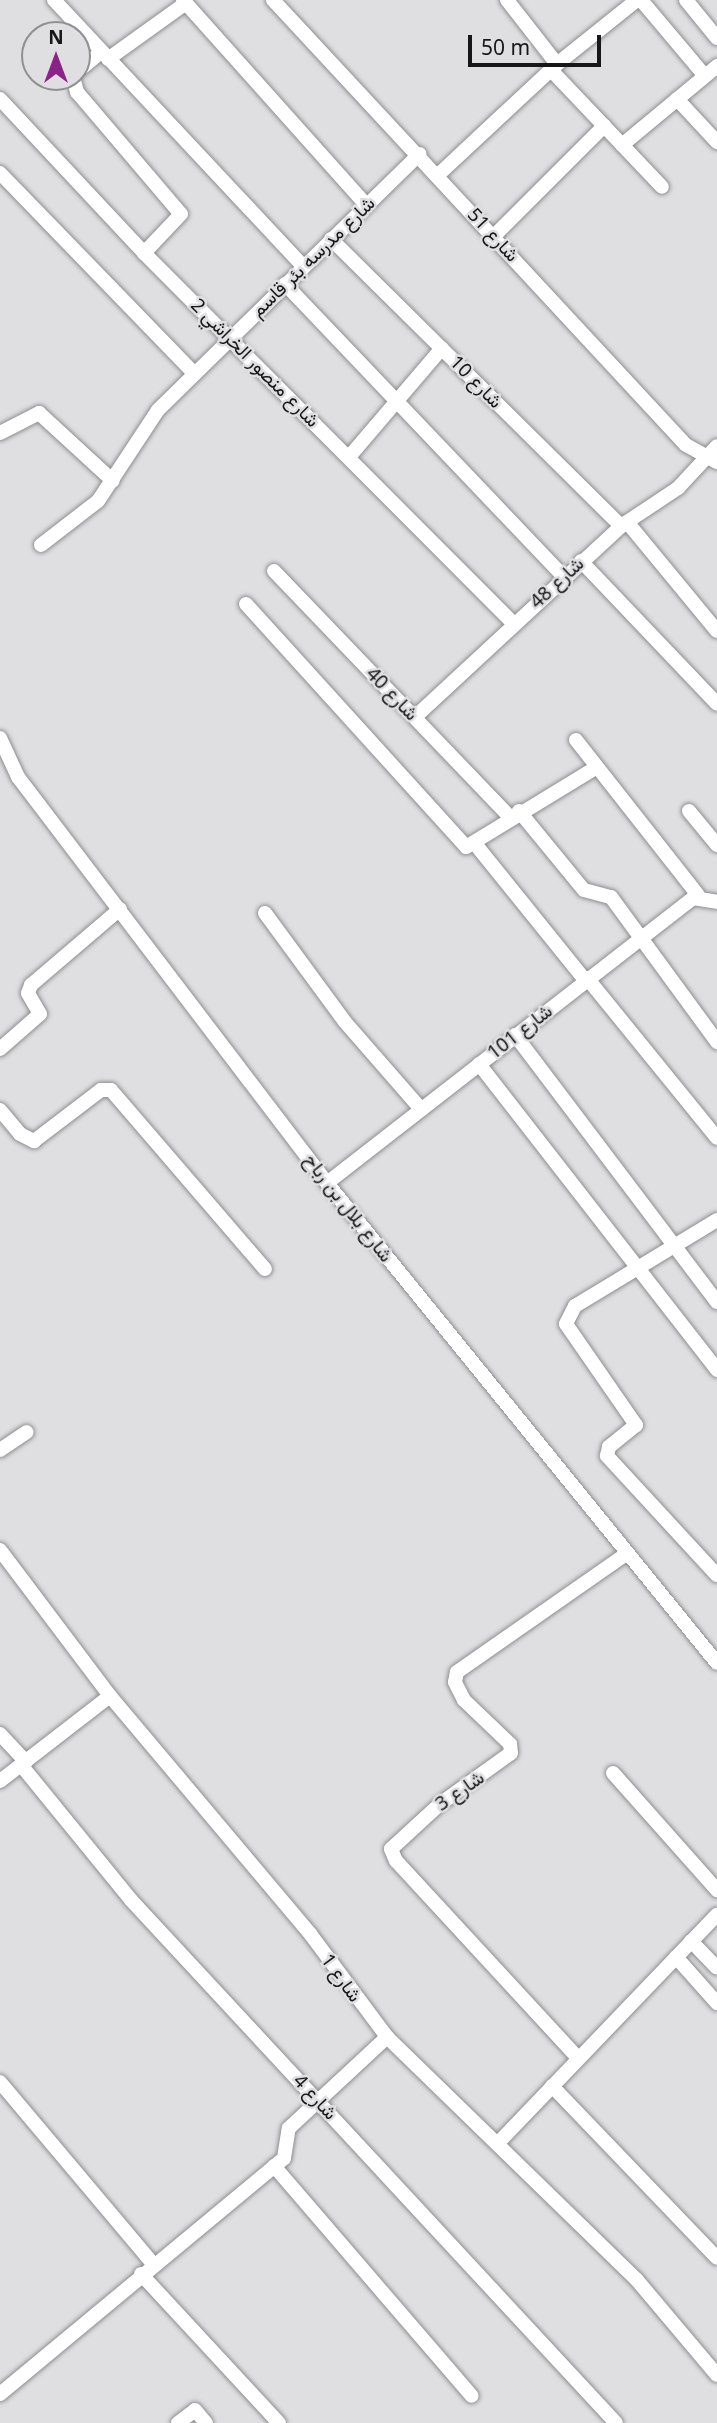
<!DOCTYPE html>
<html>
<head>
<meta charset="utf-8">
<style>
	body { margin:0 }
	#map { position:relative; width:717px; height:2423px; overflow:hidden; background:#dfdfe2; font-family:"Noto Sans",Vazirmatn,sans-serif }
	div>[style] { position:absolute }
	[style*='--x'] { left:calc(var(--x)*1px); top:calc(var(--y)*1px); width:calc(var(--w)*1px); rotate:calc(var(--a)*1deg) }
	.roads { filter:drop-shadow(0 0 2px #8e8e91) drop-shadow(0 0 2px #8e8e91) }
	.minor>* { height:14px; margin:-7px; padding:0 7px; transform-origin:7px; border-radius:7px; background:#fff }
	span { translate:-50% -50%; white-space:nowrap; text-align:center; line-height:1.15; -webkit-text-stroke:5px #dfdfe2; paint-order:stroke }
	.street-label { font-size:19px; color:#171718 }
	.north { position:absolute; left:21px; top:21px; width:70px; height:70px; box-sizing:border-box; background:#dfdfe2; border:2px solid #8f8f91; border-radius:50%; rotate:0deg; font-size:19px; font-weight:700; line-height:28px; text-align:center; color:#171718 }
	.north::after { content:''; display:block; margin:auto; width:24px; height:32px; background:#8b2287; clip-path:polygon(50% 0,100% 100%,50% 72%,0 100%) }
	.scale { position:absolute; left:468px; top:35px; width:133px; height:32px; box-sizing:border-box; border:4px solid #171718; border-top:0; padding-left:9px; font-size:21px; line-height:24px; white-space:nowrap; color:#171718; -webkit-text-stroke:5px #dfdfe2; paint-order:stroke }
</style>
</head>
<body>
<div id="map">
	<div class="roads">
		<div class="minor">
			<i style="--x:54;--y:0;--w:364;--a:46.9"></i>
			<i style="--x:183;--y:0;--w:275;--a:48.2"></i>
			<i style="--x:273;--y:0;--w:607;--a:47.14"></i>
			<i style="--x:686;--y:445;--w:35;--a:29"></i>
			<i style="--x:507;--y:0;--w:81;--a:52"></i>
			<i style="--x:641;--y:0;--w:99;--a:49.9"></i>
			<i style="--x:686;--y:0;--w:49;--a:50.8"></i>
			<i style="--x:108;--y:59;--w:96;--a:-35.7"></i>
			<i style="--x:551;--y:70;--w:161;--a:46.5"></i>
			<i style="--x:77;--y:72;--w:31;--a:-40"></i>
			<i style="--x:73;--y:77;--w:16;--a:75"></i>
			<i style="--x:77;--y:92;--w:160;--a:49.6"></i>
			<i style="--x:181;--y:214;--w:54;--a:133.5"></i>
			<i style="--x:0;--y:99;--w:211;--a:46.9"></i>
			<i style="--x:144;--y:253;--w:524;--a:45.08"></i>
			<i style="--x:677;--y:99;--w:59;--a:47.1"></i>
			<i style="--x:622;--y:145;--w:124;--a:-39.7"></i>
			<i style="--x:0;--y:173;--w:279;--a:45.9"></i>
			<i style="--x:438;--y:175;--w:163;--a:-43"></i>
			<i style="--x:557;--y:64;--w:102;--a:-38.7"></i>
			<i style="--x:494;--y:236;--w:156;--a:-45"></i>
			<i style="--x:331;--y:239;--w:408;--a:44.7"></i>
			<i style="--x:285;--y:284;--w:405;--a:46.4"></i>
			<i style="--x:0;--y:433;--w:44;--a:-27.1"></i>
			<i style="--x:39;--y:413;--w:100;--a:42.6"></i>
			<i style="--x:349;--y:457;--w:143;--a:-49.5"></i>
			<i style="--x:627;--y:522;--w:141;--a:50.5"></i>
			<i style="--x:41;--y:545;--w:72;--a:-37.7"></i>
			<i style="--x:98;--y:501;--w:109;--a:-56.6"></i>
			<i style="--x:158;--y:410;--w:366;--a:-44.4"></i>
			<i style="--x:581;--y:561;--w:197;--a:46.4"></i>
			<i style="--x:274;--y:571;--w:341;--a:46.2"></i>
			<i style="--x:246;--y:604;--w:328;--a:47.8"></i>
			<i style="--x:466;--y:847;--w:153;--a:-31.4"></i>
			<i style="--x:415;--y:717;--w:281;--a:-42.8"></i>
			<i style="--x:621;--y:526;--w:69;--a:-33.7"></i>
			<i style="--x:678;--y:488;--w:57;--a:-47.1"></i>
			<i style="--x:0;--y:738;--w:43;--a:65.2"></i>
			<i style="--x:18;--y:777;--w:510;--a:52.73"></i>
			<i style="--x:327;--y:1183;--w:618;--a:50.91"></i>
			<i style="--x:576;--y:740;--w:197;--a:51.8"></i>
			<i style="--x:519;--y:811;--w:102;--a:50.6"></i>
			<i style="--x:584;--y:890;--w:28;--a:15"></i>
			<i style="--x:611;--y:897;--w:180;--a:53.8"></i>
			<i style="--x:689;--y:811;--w:44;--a:50.5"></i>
			<i style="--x:476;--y:845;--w:174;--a:51.1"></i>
			<i style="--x:265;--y:913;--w:135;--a:53.7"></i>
			<i style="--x:345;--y:1022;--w:116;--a:48.9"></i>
			<i style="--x:587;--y:978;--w:206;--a:50.9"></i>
			<i style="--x:515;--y:1035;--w:335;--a:52.9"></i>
			<i style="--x:0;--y:1049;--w:53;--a:-41.2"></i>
			<i style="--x:40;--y:1014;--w:24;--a:-120"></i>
			<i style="--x:28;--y:993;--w:9;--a:-69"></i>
			<i style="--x:31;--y:985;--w:117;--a:-40.5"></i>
			<i style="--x:479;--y:1064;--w:388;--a:52.1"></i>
			<i style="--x:0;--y:1110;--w:31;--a:50"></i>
			<i style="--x:20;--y:1134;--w:16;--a:27"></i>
			<i style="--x:34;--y:1141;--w:84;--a:-37.3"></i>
			<i style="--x:101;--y:1090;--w:10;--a:0"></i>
			<i style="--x:111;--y:1090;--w:236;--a:49.3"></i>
			<i style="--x:327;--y:1183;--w:464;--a:-37.9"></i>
			<i style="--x:693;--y:898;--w:24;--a:9"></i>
			<i style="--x:717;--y:1220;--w:166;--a:148.8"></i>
			<i style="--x:575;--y:1306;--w:20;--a:117"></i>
			<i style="--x:566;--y:1324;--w:123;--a:55.3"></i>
			<i style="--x:636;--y:1425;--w:35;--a:141"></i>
			<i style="--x:609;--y:1447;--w:9;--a:103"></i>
			<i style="--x:607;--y:1456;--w:162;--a:47.3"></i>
			<i style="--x:0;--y:1450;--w:32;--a:-34"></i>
			<i style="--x:0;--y:1550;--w:183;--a:53"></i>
			<i style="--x:110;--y:1696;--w:312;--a:49.9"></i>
			<i style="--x:311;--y:1935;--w:127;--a:53.3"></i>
			<i style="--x:387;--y:2037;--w:349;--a:44.2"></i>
			<i style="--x:637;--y:2280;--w:124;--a:49.9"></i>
			<i style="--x:0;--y:1734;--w:38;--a:47"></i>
			<i style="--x:21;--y:1765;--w:174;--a:50.8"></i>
			<i style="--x:131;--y:1900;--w:713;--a:47.16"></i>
			<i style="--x:613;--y:1773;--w:157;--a:48.4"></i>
			<i style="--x:0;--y:1781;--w:139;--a:-37.7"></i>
			<i style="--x:691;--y:1941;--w:37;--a:46"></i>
			<i style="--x:676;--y:1957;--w:62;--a:48.3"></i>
			<i style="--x:578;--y:2058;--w:268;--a:-132.7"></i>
			<i style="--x:396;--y:1861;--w:13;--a:-113"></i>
			<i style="--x:391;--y:1849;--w:67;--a:-42.6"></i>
			<i style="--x:440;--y:1804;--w:87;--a:-35.7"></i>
			<i style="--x:511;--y:1753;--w:9;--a:-96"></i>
			<i style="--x:510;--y:1744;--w:64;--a:-136.3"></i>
			<i style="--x:464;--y:1700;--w:20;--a:-117"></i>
			<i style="--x:455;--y:1682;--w:10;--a:-79"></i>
			<i style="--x:457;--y:1672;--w:206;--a:-34.9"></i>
			<i style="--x:0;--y:2082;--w:238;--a:49.9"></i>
			<i style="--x:552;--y:2086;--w:238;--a:46.2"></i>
			<i style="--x:499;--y:2142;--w:315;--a:-46.2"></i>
			<i style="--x:274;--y:2166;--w:303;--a:49.3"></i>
			<i style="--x:141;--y:2274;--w:203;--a:47.2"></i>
			<i style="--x:0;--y:2394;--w:369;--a:-39.7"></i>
			<i style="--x:284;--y:2158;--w:30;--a:-81"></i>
			<i style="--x:289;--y:2128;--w:134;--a:-42.9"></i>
			<i style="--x:178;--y:2423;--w:21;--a:-37"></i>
			<i style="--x:195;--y:2410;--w:17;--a:50"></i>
		</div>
	</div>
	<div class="street-label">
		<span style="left:493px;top:235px;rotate:47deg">شارع 51</span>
		<span style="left:313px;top:257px;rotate:-44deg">شارع مدرسه بئر قاسم</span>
		<span style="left:255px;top:363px;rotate:45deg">شارع منصور الخراشي 2</span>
		<span style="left:476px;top:382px;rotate:45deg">شارع 10</span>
		<span style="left:557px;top:583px;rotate:-43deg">شارع 48</span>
		<span style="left:392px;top:694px;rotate:46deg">شارع 40</span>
		<span style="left:520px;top:1032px;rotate:-38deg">شارع 101</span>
		<span style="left:348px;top:1208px;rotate:52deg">شارع بلال بن رباح</span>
		<span style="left:460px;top:1791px;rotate:-35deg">شارع 3</span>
		<span style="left:341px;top:1978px;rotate:54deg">شارع 1</span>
		<span style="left:315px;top:2097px;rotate:47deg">شارع 4</span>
	</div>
	<div class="north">N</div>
	<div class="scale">50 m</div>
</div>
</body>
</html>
